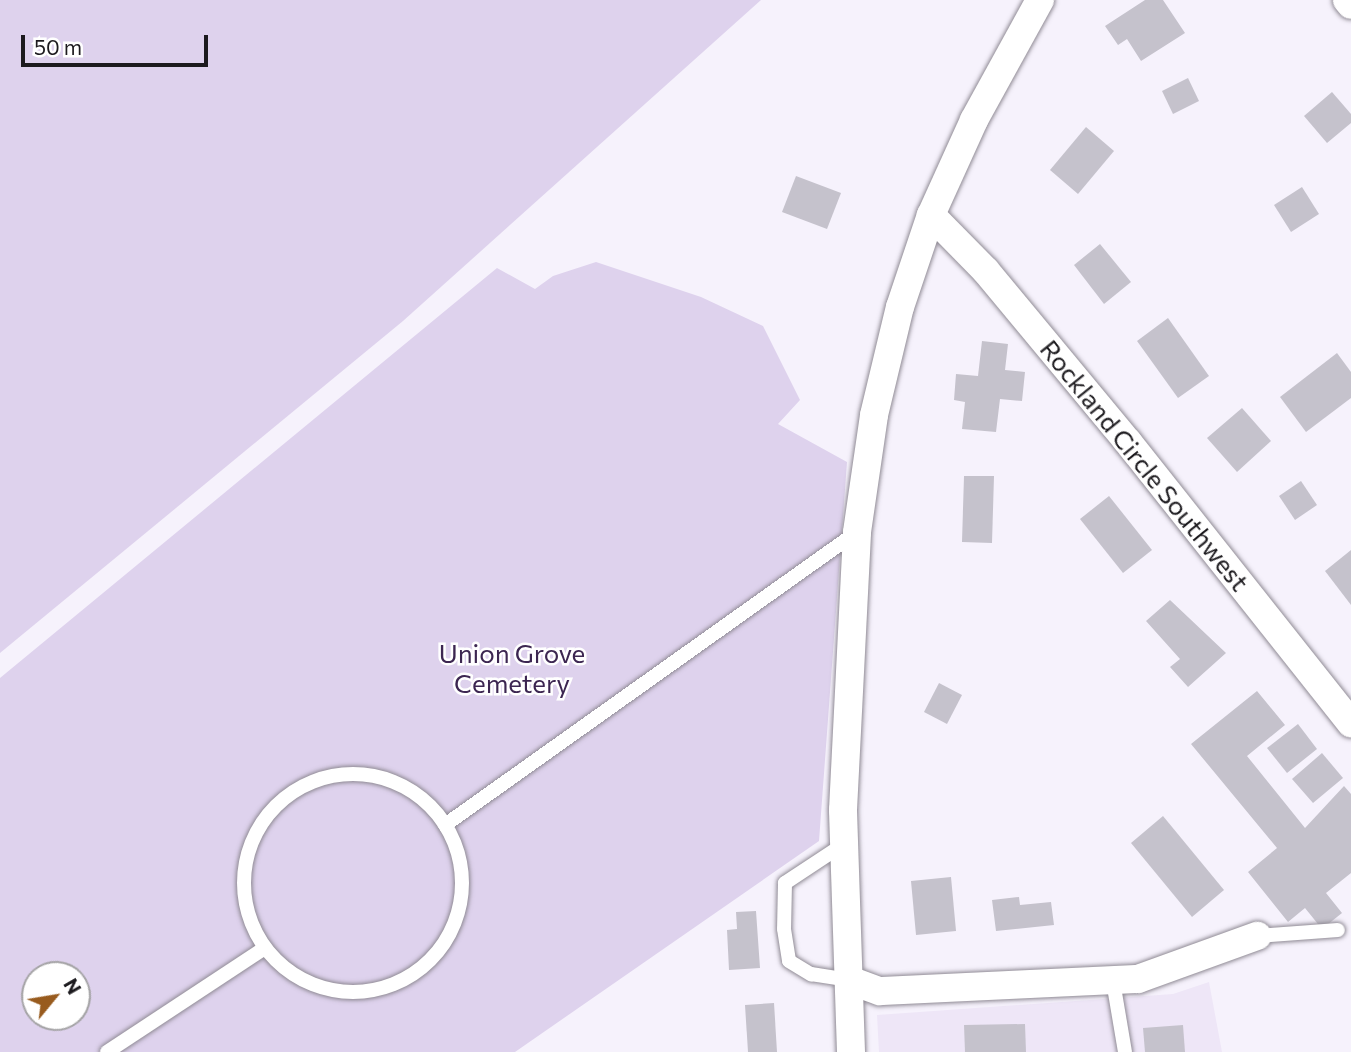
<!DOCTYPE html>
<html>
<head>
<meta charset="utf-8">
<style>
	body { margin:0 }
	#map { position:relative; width:1351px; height:1052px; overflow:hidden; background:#f6f2fc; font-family:Commissioner,sans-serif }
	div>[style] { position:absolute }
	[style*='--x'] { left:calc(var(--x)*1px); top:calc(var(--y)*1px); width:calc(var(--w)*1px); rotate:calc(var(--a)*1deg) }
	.built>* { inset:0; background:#eee6f7 }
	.green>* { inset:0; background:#ded2ed }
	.building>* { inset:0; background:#c5c2cc }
	.roads { filter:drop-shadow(0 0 2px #908b95) drop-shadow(0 0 2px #908b95) }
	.lane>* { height:14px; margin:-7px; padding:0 7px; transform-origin:7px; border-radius:7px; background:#fff }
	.lane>.ring { margin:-7px; padding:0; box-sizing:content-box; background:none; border:14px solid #fff; border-radius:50% }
	.street>* { height:28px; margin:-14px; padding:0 14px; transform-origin:14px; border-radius:14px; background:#fff }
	span { translate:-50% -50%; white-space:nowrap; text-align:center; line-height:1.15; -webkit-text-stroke:5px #fff; paint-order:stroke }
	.street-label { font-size:26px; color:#1c1a1e }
	.park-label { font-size:26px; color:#3c2651 }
	.north { position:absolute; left:21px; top:961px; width:70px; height:70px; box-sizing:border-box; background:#fff; border:2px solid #a4a3a5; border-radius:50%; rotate:60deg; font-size:19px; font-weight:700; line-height:28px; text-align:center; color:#1c1a1e }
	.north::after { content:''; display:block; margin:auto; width:24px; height:32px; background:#985b1e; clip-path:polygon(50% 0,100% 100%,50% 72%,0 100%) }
	.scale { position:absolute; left:21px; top:35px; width:187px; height:32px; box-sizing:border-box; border:4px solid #1c1a1e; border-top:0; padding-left:9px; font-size:21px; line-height:24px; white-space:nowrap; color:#1c1a1e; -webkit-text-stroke:5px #fff; paint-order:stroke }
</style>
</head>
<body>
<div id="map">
	<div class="built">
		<i style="clip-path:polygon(1209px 982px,1222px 1052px,879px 1052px,877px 1015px,1173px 994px)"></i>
	</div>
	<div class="green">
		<i style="clip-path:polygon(0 0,761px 0,403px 321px,0 653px)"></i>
		<i style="clip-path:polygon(evenodd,596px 262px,701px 297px,763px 326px,800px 400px,778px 424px,847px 462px,819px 841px,515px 1052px,0 1052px,0 678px,497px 268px,535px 289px,553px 276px,596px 262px,35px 975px,77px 975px,77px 1017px,35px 1017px,35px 975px)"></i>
	</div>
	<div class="building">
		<i style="clip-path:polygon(1145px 0,1163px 0,1185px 33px,1141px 61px,1127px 39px,1118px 45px,1105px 26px)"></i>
		<i style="clip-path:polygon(1188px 78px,1199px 101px,1173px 114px,1162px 91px)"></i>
		<i style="clip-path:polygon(1332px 92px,1351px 114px,1351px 123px,1327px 143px,1304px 116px)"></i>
		<i style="clip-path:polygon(1086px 127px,1114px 151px,1078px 194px,1050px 170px)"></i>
		<i style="clip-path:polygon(796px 176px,841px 193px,827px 229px,782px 212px)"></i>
		<i style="clip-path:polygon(1302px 187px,1319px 214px,1291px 232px,1274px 205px)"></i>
		<i style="clip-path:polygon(1100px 244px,1131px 282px,1104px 304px,1074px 265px)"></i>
		<i style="clip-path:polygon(1168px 318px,1209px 376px,1178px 398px,1137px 341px)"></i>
		<i style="clip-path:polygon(982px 341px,1008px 344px,1005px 370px,1025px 372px,1022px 401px,1000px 399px,996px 432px,962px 429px,965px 402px,954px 400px,956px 374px,978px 376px)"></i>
		<i style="clip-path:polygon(1337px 353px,1351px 372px,1351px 398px,1306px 432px,1280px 397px)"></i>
		<i style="clip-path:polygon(1242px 408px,1271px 441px,1237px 472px,1207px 438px)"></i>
		<i style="clip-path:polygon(964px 476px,994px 476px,992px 543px,962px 542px)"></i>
		<i style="clip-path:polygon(1301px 481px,1317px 505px,1295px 520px,1279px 496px)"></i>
		<i style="clip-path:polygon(1109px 496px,1152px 550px,1123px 573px,1080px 519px)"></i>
		<i style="clip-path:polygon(1351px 550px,1351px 605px,1325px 571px)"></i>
		<i style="clip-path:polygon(1170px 600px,1226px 653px,1188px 687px,1170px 667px,1180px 659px,1146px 621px)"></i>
		<i style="clip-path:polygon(939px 683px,962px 695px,947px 724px,924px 712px)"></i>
		<i style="clip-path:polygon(1257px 691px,1285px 725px,1247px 756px,1305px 828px,1344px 786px,1351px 794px,1351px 873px,1326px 893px,1342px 913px,1322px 929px,1305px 908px,1288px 922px,1248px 872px,1277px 848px,1191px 744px)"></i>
		<i style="clip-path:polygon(1298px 724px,1317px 749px,1287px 773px,1267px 748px)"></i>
		<i style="clip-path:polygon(1322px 753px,1343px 778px,1313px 803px,1292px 779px)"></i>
		<i style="clip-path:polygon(1163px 816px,1224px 890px,1192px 917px,1131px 843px)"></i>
		<i style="clip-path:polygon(951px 877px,956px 931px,916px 935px,911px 881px)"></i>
		<i style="clip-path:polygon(1019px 897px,1020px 905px,1051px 902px,1054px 925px,996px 931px,992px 900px)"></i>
		<i style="clip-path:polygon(756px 911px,760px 968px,729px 970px,727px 930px,737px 929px,736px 912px)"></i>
		<i style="clip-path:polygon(774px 1003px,777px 1052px,748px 1052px,745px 1005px)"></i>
		<i style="clip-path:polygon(1025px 1024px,1026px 1052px,965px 1052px,964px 1025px)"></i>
		<i style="clip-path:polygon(1183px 1025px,1185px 1052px,1145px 1052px,1143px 1028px)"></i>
	</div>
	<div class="roads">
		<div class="lane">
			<i class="ring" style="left:244px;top:774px;width:204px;height:204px"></i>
			<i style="--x:445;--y:825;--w:506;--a:-35.42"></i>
			<i style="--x:844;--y:844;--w:71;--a:146.5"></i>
			<i style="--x:785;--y:883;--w:46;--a:91.2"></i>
			<i style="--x:784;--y:929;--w:32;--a:81"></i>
			<i style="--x:789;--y:961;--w:26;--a:31"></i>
			<i style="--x:811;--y:974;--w:38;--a:9"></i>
			<i style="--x:1257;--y:936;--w:81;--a:-4.2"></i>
			<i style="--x:1113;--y:981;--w:72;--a:80.4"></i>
			<i style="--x:107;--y:1052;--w:189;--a:-33.4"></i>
		</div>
		<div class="street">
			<i style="--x:1347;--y:0;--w:6;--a:51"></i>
			<i style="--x:931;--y:215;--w:78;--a:45.5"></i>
			<i style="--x:986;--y:271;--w:222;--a:50.3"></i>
			<i style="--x:1128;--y:442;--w:359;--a:51.6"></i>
			<i style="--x:849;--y:980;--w:33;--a:20"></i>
			<i style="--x:880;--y:991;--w:258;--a:-2.7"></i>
			<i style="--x:1138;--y:979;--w:127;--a:-19.9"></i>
			<i style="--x:851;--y:1052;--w:242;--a:-91.9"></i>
			<i style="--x:843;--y:810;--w:278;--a:-87.1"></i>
			<i style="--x:857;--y:532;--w:118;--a:-81.7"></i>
			<i style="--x:874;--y:415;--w:111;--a:-76.5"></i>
			<i style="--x:900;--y:307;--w:97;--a:-71.4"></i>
			<i style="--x:931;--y:215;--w:104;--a:-65.6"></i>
			<i style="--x:974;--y:120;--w:137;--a:-61.2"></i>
		</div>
	</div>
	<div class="street-label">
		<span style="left:1145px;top:465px;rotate:51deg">Rockland Circle Southwest</span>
	</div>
	<div class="park-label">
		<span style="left:512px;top:668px">Union Grove<br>Cemetery</span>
	</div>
	<div class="north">N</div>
	<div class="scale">50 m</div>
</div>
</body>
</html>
